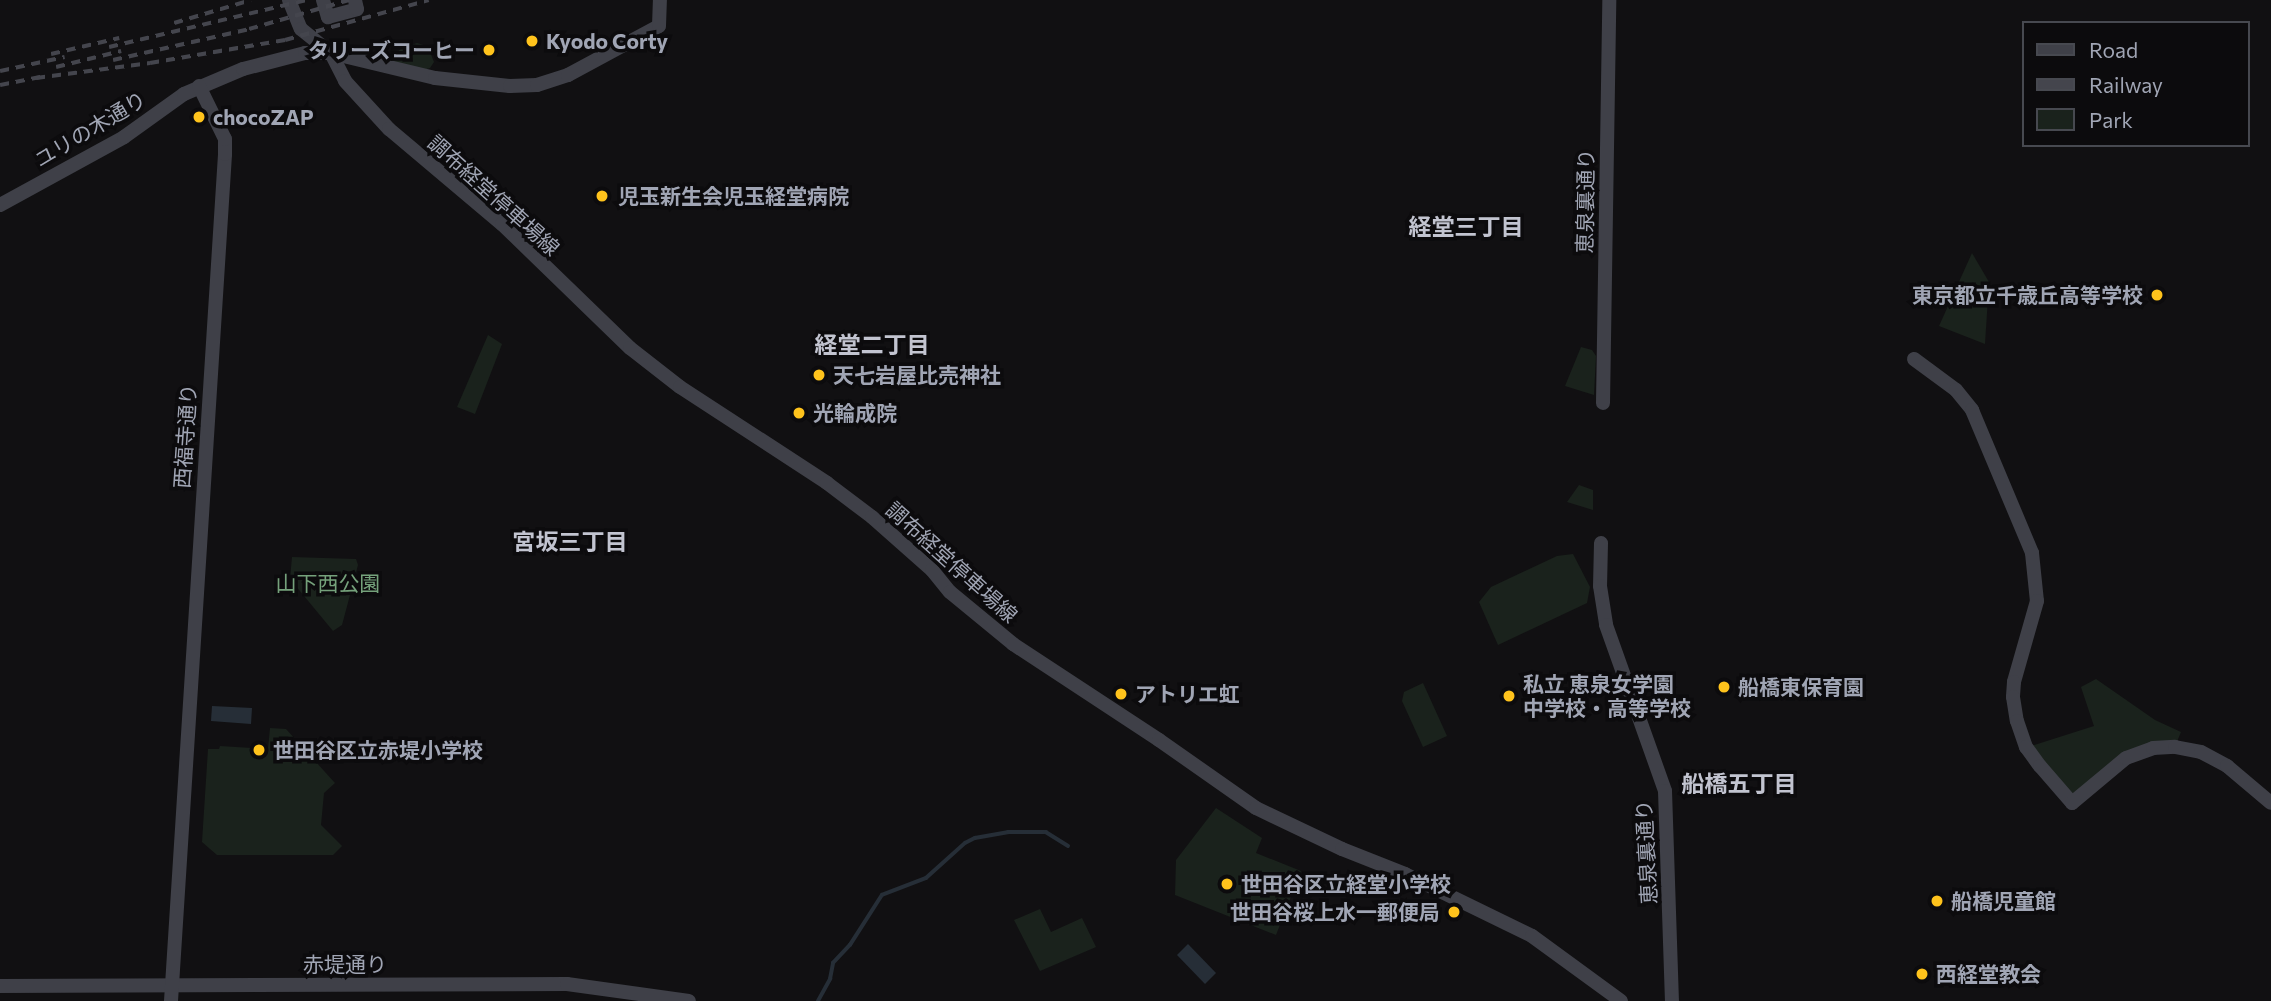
<!DOCTYPE html>
<html>
<head>
<meta charset="utf-8">
<style>
	body { margin:0 }
	#map { position:relative; width:2271px; height:1001px; overflow:hidden; background:#111012; font-family:Commissioner,"Noto Sans JP",sans-serif }
	div>[style] { position:absolute }
	[style*='--x'] { left:calc(var(--x)*1px); top:calc(var(--y)*1px); width:calc(var(--w)*1px); rotate:calc(var(--a)*1deg) }
	.green>* { inset:0; background:#1a221c }
	.water>* { inset:0; background:#262e37 }
	.stream>* { height:3.5px; margin:-1.75px; padding:0 1.75px; transform-origin:1.75px; border-radius:1.75px; background:#262e37 }
	.secondary>* { height:14px; margin:-7px; padding:0 7px; transform-origin:7px; border-radius:7px; background:#3f4048 }
	.rail>* { height:3.5px; margin-top:-1.75px; transform-origin:0; background:repeating-linear-gradient(90deg,#44454d 0 9px,transparent 0 16px) }
	.dots>* { width:19px; height:19px; translate:-50% -50%; box-sizing:border-box; border:4px solid #0c0b0d; border-radius:50% }
	span { translate:-50% -50%; white-space:nowrap; text-align:center; line-height:1.15; -webkit-text-stroke:7px #0c0b0d; paint-order:stroke }
	.poi-label { font-size:21px; color:#a0a5b4; font-weight:700 }
	.left { translate:0 -50%; text-align:left }
	.right { translate:-100% -50%; text-align:right }
	.street-label { font-size:21px; color:#a0a5b4 }
	.park-label { font-size:21px; color:#75a17b }
	.neighbourhood-label { font-size:23px; color:#c2c4d0; font-weight:700 }
	.legend { position:absolute; left:2022px; top:21px; width:228px; height:126px; box-sizing:border-box; background:#0c0b0d; border:2px solid #474950; margin:0; padding:9px 12px; list-style:none; font-size:21px; color:#a0a5b4 }
	.legend li { display:flex; align-items:center; gap:14px; height:35px }
	.legend b { width:35px; border:2px solid #474950 }
</style>
</head>
<body>
<div id="map">
	<div class="green">
		<i style="clip-path:polygon(417px 43px,427px 46px,430px 52px,434px 62px,430px 68px,424px 70px,388px 60px,402px 48px)"></i>
		<i style="clip-path:polygon(1972px 253px,1989px 282px,1985px 344px,1939px 326px)"></i>
		<i style="clip-path:polygon(488px 335px,502px 344px,475px 414px,457px 407px)"></i>
		<i style="clip-path:polygon(1581px 347px,1592px 350px,1596px 356px,1594px 395px,1565px 386px)"></i>
		<i style="clip-path:polygon(1579px 485px,1593px 490px,1593px 510px,1567px 502px)"></i>
		<i style="clip-path:polygon(1573px 554px,1590px 587px,1587px 603px,1498px 645px,1479px 602px,1491px 587px,1557px 556px)"></i>
		<i style="clip-path:polygon(292px 557px,356px 559px,358px 565px,342px 625px,333px 631px,290px 579px)"></i>
		<i style="clip-path:polygon(2096px 679px,2155px 720px,2181px 732px,2176px 744px,2153px 747px,2073px 801px,2028px 747px,2094px 726px,2081px 687px)"></i>
		<i style="clip-path:polygon(1423px 683px,1447px 736px,1423px 747px,1402px 701px,1404px 692px)"></i>
		<i style="clip-path:polygon(270px 728px,286px 729px,335px 783px,324px 793px,321px 825px,342px 846px,333px 855px,217px 855px,202px 842px,208px 749px,219px 749px,220px 746px,268px 749px)"></i>
		<i style="clip-path:polygon(1216px 808px,1262px 838px,1256px 853px,1301px 871px,1276px 935px,1175px 895px,1176px 860px)"></i>
		<i style="clip-path:polygon(1040px 909px,1051px 932px,1082px 918px,1096px 947px,1040px 971px,1014px 920px)"></i>
	</div>
	<div class="water">
		<i style="clip-path:polygon(212px 706px,252px 708px,251px 724px,211px 721px)"></i>
		<i style="clip-path:polygon(1188px 944px,1216px 973px,1205px 984px,1177px 955px)"></i>
	</div>
	<div class="stream">
		<i style="--x:818;--y:1001;--w:25;--a:-61"></i>
		<i style="--x:830;--y:979;--w:16;--a:-79"></i>
		<i style="--x:833;--y:963;--w:25;--a:-47"></i>
		<i style="--x:850;--y:945;--w:59;--a:-57.4"></i>
		<i style="--x:882;--y:895;--w:47;--a:-21.1"></i>
		<i style="--x:926;--y:878;--w:52;--a:-41.9"></i>
		<i style="--x:965;--y:843;--w:11;--a:-27"></i>
		<i style="--x:975;--y:838;--w:34;--a:-10"></i>
		<i style="--x:1008;--y:832;--w:38;--a:0"></i>
		<i style="--x:1046;--y:832;--w:26;--a:32"></i>
	</div>
	<div class="secondary">
		<i style="--x:289;--y:0;--w:31;--a:68"></i>
		<i style="--x:301;--y:29;--w:38;--a:39"></i>
		<i style="--x:323;--y:0;--w:18;--a:74"></i>
		<i style="--x:328;--y:17;--w:30;--a:-15"></i>
		<i style="--x:357;--y:9;--w:9;--a:-103"></i>
		<i style="--x:331;--y:53;--w:31;--a:63"></i>
		<i style="--x:345;--y:81;--w:65;--a:47.5"></i>
		<i style="--x:389;--y:129;--w:148;--a:40.1"></i>
		<i style="--x:502;--y:224;--w:178;--a:44.1"></i>
		<i style="--x:630;--y:348;--w:63;--a:38"></i>
		<i style="--x:680;--y:387;--w:176;--a:33.1"></i>
		<i style="--x:827;--y:483;--w:56;--a:37.1"></i>
		<i style="--x:872;--y:517;--w:80;--a:41.5"></i>
		<i style="--x:932;--y:570;--w:28;--a:51"></i>
		<i style="--x:950;--y:592;--w:82;--a:39.5"></i>
		<i style="--x:1013;--y:644;--w:175;--a:33.3"></i>
		<i style="--x:1159;--y:740;--w:118;--a:35"></i>
		<i style="--x:1256;--y:808;--w:95;--a:25.5"></i>
		<i style="--x:1342;--y:849;--w:68;--a:21.6"></i>
		<i style="--x:1405;--y:874;--w:141;--a:26"></i>
		<i style="--x:1532;--y:936;--w:110;--a:36.1"></i>
		<i style="--x:0;--y:205;--w:141;--a:-28.7"></i>
		<i style="--x:124;--y:137;--w:74;--a:-35.6"></i>
		<i style="--x:184;--y:94;--w:64;--a:-23"></i>
		<i style="--x:243;--y:69;--w:64;--a:-14.5"></i>
		<i style="--x:305;--y:53;--w:26;--a:0"></i>
		<i style="--x:331;--y:53;--w:107;--a:13.5"></i>
		<i style="--x:435;--y:78;--w:75;--a:6.1"></i>
		<i style="--x:510;--y:86;--w:27;--a:-2"></i>
		<i style="--x:537;--y:85;--w:33;--a:-18"></i>
		<i style="--x:568;--y:75;--w:103;--a:-28.3"></i>
		<i style="--x:659;--y:26;--w:26;--a:-88"></i>
		<i style="--x:1914;--y:359;--w:52;--a:36.4"></i>
		<i style="--x:1956;--y:390;--w:26;--a:51"></i>
		<i style="--x:1972;--y:410;--w:155;--a:67.2"></i>
		<i style="--x:2032;--y:553;--w:48;--a:84.1"></i>
		<i style="--x:2037;--y:601;--w:84;--a:105.9"></i>
		<i style="--x:2014;--y:682;--w:15;--a:94"></i>
		<i style="--x:2013;--y:697;--w:24;--a:81"></i>
		<i style="--x:2017;--y:721;--w:28;--a:71"></i>
		<i style="--x:2026;--y:747;--w:24;--a:54"></i>
		<i style="--x:2040;--y:766;--w:49;--a:49.1"></i>
		<i style="--x:2072;--y:803;--w:70;--a:-39.8"></i>
		<i style="--x:2126;--y:758;--w:29;--a:-20"></i>
		<i style="--x:2153;--y:748;--w:22;--a:-3"></i>
		<i style="--x:2175;--y:747;--w:26;--a:11"></i>
		<i style="--x:2201;--y:752;--w:30;--a:28"></i>
		<i style="--x:2227;--y:766;--w:57;--a:40.1"></i>
		<i style="--x:1603;--y:403;--w:403;--a:-89.1"></i>
		<i style="--x:1601;--y:543;--w:43;--a:91.3"></i>
		<i style="--x:1600;--y:586;--w:39;--a:81"></i>
		<i style="--x:1606;--y:625;--w:176;--a:70.4"></i>
		<i style="--x:1665;--y:791;--w:210;--a:88.1"></i>
		<i style="--x:0;--y:986;--w:567;--a:-0.2"></i>
		<i style="--x:567;--y:984;--w:123;--a:7.9"></i>
		<i style="--x:171;--y:1001;--w:849;--a:-86.35"></i>
		<i style="--x:225;--y:154;--w:15;--a:-90"></i>
		<i style="--x:225;--y:139;--w:59;--a:-116.1"></i>
	</div>
	<div class="rail">
		<i style="--x:174;--y:23;--w:80;--a:-16.6"></i>
		<i style="--x:109;--y:47;--w:203;--a:-13.4"></i>
		<i style="--x:51;--y:54;--w:70;--a:-13.2"></i>
		<i style="--x:113;--y:60;--w:139;--a:-12.8"></i>
		<i style="--x:249;--y:29;--w:104;--a:-16.2"></i>
		<i style="--x:56;--y:67;--w:67;--a:-13.8"></i>
		<i style="--x:0;--y:71;--w:66;--a:-12.2"></i>
		<i style="--x:36;--y:78;--w:115;--a:-7.5"></i>
		<i style="--x:150;--y:63;--w:137;--a:-9.7"></i>
		<i style="--x:285;--y:40;--w:149;--a:-15.5"></i>
		<i style="--x:0;--y:85;--w:46;--a:-11.3"></i>
	</div>
	<div class="dots">
		<i style="left:532px;top:41px;background:#ffc31c"></i>
		<i style="left:489px;top:50px;background:#ffc31c"></i>
		<i style="left:199px;top:117px;background:#ffc31c"></i>
		<i style="left:602px;top:196px;background:#ffc31c"></i>
		<i style="left:2157px;top:295px;background:#ffc31c"></i>
		<i style="left:819px;top:375px;background:#ffc31c"></i>
		<i style="left:799px;top:413px;background:#ffc31c"></i>
		<i style="left:1724px;top:687px;background:#ffc31c"></i>
		<i style="left:1121px;top:694px;background:#ffc31c"></i>
		<i style="left:1509px;top:696px;background:#ffc31c"></i>
		<i style="left:259px;top:750px;background:#ffc31c"></i>
		<i style="left:1227px;top:884px;background:#ffc31c"></i>
		<i style="left:1937px;top:901px;background:#ffc31c"></i>
		<i style="left:1454px;top:912px;background:#ffc31c"></i>
		<i style="left:1922px;top:974px;background:#ffc31c"></i>
	</div>
	<div class="poi-label">
		<span class="left" style="left:546px;top:41px">Kyodo Corty</span>
		<span class="right" style="left:475px;top:50px">タリーズコーヒー</span>
		<span class="left" style="left:213px;top:117px">chocoZAP</span>
		<span class="left" style="left:618px;top:196px">児玉新生会児玉経堂病院</span>
		<span class="right" style="left:2143px;top:295px">東京都立千歳丘高等学校</span>
		<span class="left" style="left:833px;top:375px">天七岩屋比売神社</span>
		<span class="left" style="left:813px;top:413px">光輪成院</span>
		<span class="left" style="left:1523px;top:696px">私立 恵泉女学園<br>中学校・高等学校</span>
		<span class="left" style="left:1738px;top:687px">船橋東保育園</span>
		<span class="left" style="left:1135px;top:694px">アトリエ虹</span>
		<span class="left" style="left:273px;top:750px">世田谷区立赤堤小学校</span>
		<span class="left" style="left:1241px;top:884px">世田谷区立経堂小学校</span>
		<span class="left" style="left:1951px;top:901px">船橋児童館</span>
		<span class="right" style="left:1440px;top:912px">世田谷桜上水一郵便局</span>
		<span class="left" style="left:1936px;top:974px">西経堂教会</span>
	</div>
	<div class="street-label">
		<span style="left:90px;top:129px;rotate:-31deg">ユリの木通り</span>
		<span style="left:494px;top:195px;rotate:42deg">調布経堂停車場線</span>
		<span style="left:1585px;top:201px;rotate:-89deg">恵泉裏通り</span>
		<span style="left:185px;top:436px;rotate:-86deg">西福寺通り</span>
		<span style="left:952px;top:562px;rotate:42deg">調布経堂停車場線</span>
		<span style="left:1646px;top:852px;rotate:-93deg">恵泉裏通り</span>
		<span style="left:345px;top:964px">赤堤通り</span>
	</div>
	<div class="park-label">
		<span style="left:328px;top:583px">山下西公園</span>
	</div>
	<div class="neighbourhood-label">
		<span style="left:1466px;top:226px">経堂三丁目</span>
		<span style="left:872px;top:344px">経堂二丁目</span>
		<span style="left:570px;top:541px">宮坂三丁目</span>
		<span style="left:1739px;top:783px">船橋五丁目</span>
	</div>
	<ul class="legend">
	<li><b style="height:9px;background:#3f4048"></b>Road</li>
	<li><b style="height:9px;background:#44454d"></b>Railway</li>
	<li><b style="height:19px;background:#1a221c"></b>Park</li>
	</ul>
</div>
</body>
</html>
